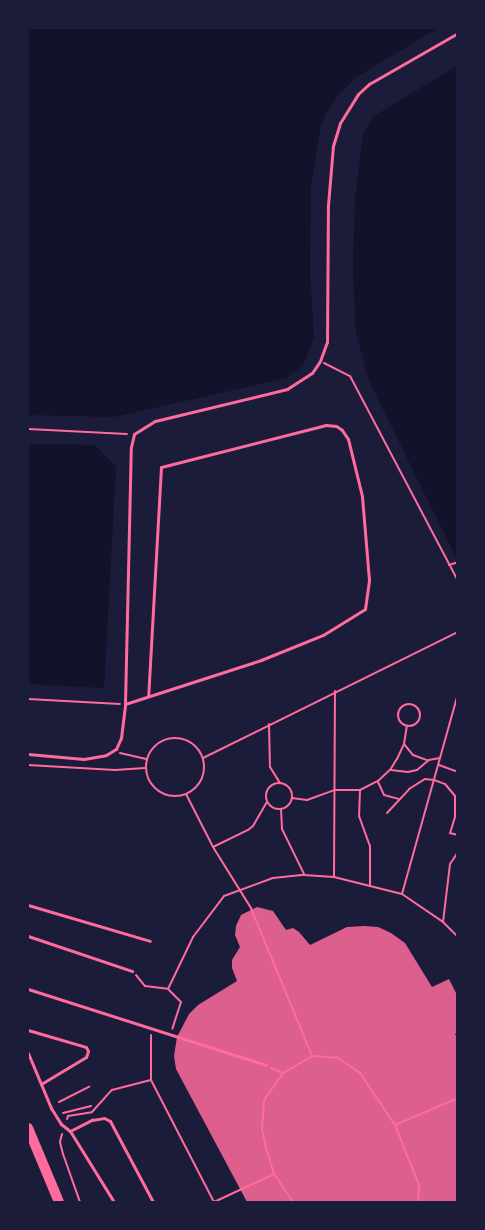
<!DOCTYPE html>
<html>
<head>
<meta charset="utf-8">
<style>
	body { margin:0 }
	#map { position:relative; width:485px; height:1230px; overflow:hidden; background:#1b1b3a; font-family:Cabin,sans-serif }
	div>[style] { position:absolute }
	[style*='--x'] { left:calc(var(--x)*1px); top:calc(var(--y)*1px); width:calc(var(--w)*1px); rotate:calc(var(--a)*1deg) }
	.water>* { inset:0; background:#12122b }
	.building>* { inset:0; background:#dd5f8e }
	.path>* { height:2px; margin:-1px; padding:0 1px; transform-origin:1px; border-radius:1px; background:#ff6b9d }
	.path>.ring { margin:-1px; padding:0; box-sizing:content-box; background:none; border:2px solid #ff6b9d; border-radius:50% }
	.service>* { height:3px; margin:-1.5px; padding:0 1.5px; transform-origin:1.5px; border-radius:1.5px; background:#ff6b9d }
	.trunk>* { height:10px; margin:-5px; padding:0 5px; transform-origin:5px; border-radius:5px; background:#ff6b9d }
	span { translate:-50% -50%; white-space:nowrap; text-align:center; line-height:1.15; -webkit-text-stroke:5px #1b1b3a; paint-order:stroke }
	.frame { position:absolute; inset:0; border:29px solid #1b1b3a; pointer-events:none }
</style>
</head>
<body>
<div id="map">
	<div class="water">
		<i style="clip-path:polygon(28px 28px,438px 28px,358px 76px,340px 93px,326px 113px,320px 130px,311px 186px,310px 272px,314px 337px,304px 364px,287px 378px,114px 417px,28px 415px)"></i>
		<i style="clip-path:polygon(457px 66px,458px 554px,455px 555px,369px 381px,356px 333px,353px 269px,355px 201px,363px 134px,374px 116px)"></i>
		<i style="clip-path:polygon(28px 444px,95px 445px,116px 467px,104px 688px,28px 684px)"></i>
	</div>
	<div class="building">
		<i style="clip-path:polygon(257px 907px,273px 911px,286px 930px,293px 928px,299px 932px,310px 945px,347px 927px,364px 926px,378px 927px,391px 933px,405px 943px,432px 987px,449px 979px,458px 997px,458px 1033px,455px 1034px,458px 1039px,458px 1202px,247px 1202px,176px 1069px,174px 1056px,177px 1037px,189px 1014px,198px 1005px,237px 981px,232px 968px,232px 960px,240px 947px,235px 935px,236px 926px,241px 915px)"></i>
	</div>
	<div class="path">
		<i style="--x:324;--y:363;--w:29;--a:27"></i>
		<i style="--x:350;--y:376;--w:232;--a:62.2"></i>
		<i style="--x:28;--y:429;--w:99;--a:2.9"></i>
		<i style="--x:449;--y:565;--w:9;--a:-18"></i>
		<i style="--x:28;--y:699;--w:92;--a:3.1"></i>
		<i class="ring" style="left:398px;top:704px;width:20px;height:20px"></i>
		<i style="--x:269;--y:724;--w:43;--a:88.7"></i>
		<i style="--x:270;--y:767;--w:19;--a:58"></i>
		<i class="ring" style="left:146px;top:738px;width:56px;height:56px"></i>
		<i style="--x:404;--y:744;--w:14;--a:51"></i>
		<i style="--x:413;--y:755;--w:15;--a:20"></i>
		<i style="--x:120;--y:753;--w:28;--a:13"></i>
		<i style="--x:203;--y:758;--w:284;--a:-26.3"></i>
		<i style="--x:28;--y:765;--w:87;--a:3.3"></i>
		<i style="--x:115;--y:770;--w:30;--a:-4"></i>
		<i style="--x:439;--y:765;--w:20;--a:20"></i>
		<i style="--x:391;--y:770;--w:17;--a:7"></i>
		<i style="--x:408;--y:772;--w:9;--a:-13"></i>
		<i style="--x:417;--y:770;--w:16;--a:-40"></i>
		<i style="--x:429;--y:760;--w:11;--a:-10"></i>
		<i style="--x:378;--y:782;--w:14;--a:65"></i>
		<i style="--x:384;--y:795;--w:16;--a:15"></i>
		<i class="ring" style="left:266px;top:783px;width:24px;height:24px"></i>
		<i style="--x:360;--y:790;--w:26;--a:92"></i>
		<i style="--x:359;--y:816;--w:32;--a:70"></i>
		<i style="--x:370;--y:846;--w:39;--a:90"></i>
		<i style="--x:186;--y:794;--w:59;--a:63"></i>
		<i style="--x:213;--y:847;--w:72;--a:58.1"></i>
		<i style="--x:251;--y:908;--w:160;--a:67.6"></i>
		<i style="--x:292;--y:798;--w:15;--a:8"></i>
		<i style="--x:307;--y:800;--w:29;--a:-20"></i>
		<i style="--x:334;--y:790;--w:26;--a:0"></i>
		<i style="--x:360;--y:790;--w:20;--a:-27"></i>
		<i style="--x:378;--y:781;--w:16;--a:-43"></i>
		<i style="--x:390;--y:770;--w:13;--a:-58"></i>
		<i style="--x:397;--y:759;--w:17;--a:-65"></i>
		<i style="--x:404;--y:744;--w:18;--a:-81"></i>
		<i style="--x:281;--y:809;--w:20;--a:87"></i>
		<i style="--x:282;--y:829;--w:50;--a:63.9"></i>
		<i style="--x:387;--y:813;--w:33;--a:-47"></i>
		<i style="--x:409;--y:789;--w:19;--a:-32"></i>
		<i style="--x:425;--y:779;--w:9;--a:6"></i>
		<i style="--x:434;--y:780;--w:12;--a:20"></i>
		<i style="--x:445;--y:784;--w:16;--a:50"></i>
		<i style="--x:455;--y:796;--w:21;--a:90"></i>
		<i style="--x:455;--y:817;--w:17;--a:107"></i>
		<i style="--x:450;--y:833;--w:8;--a:14"></i>
		<i style="--x:213;--y:847;--w:39;--a:-26"></i>
		<i style="--x:248;--y:830;--w:6;--a:-39"></i>
		<i style="--x:253;--y:826;--w:28;--a:-60"></i>
		<i style="--x:334;--y:877;--w:186;--a:-89.7"></i>
		<i style="--x:402;--y:894;--w:208;--a:-74.4"></i>
		<i style="--x:443;--y:922;--w:58;--a:-83.1"></i>
		<i style="--x:450;--y:864;--w:14;--a:-56"></i>
		<i style="--x:136;--y:975;--w:14;--a:51"></i>
		<i style="--x:145;--y:986;--w:23;--a:7"></i>
		<i style="--x:168;--y:989;--w:18;--a:45"></i>
		<i style="--x:181;--y:1002;--w:28;--a:108"></i>
		<i style="--x:168;--y:989;--w:58;--a:-64.3"></i>
		<i style="--x:193;--y:937;--w:51;--a:-52.9"></i>
		<i style="--x:224;--y:896;--w:52;--a:-20.2"></i>
		<i style="--x:273;--y:878;--w:31;--a:-6"></i>
		<i style="--x:304;--y:875;--w:30;--a:4"></i>
		<i style="--x:334;--y:877;--w:70;--a:14"></i>
		<i style="--x:402;--y:894;--w:50;--a:34.3"></i>
		<i style="--x:443;--y:922;--w:21;--a:45"></i>
		<i style="--x:151;--y:1035;--w:45;--a:90"></i>
		<i style="--x:151;--y:1080;--w:137;--a:62.7"></i>
		<i style="--x:271;--y:1068;--w:13;--a:23"></i>
		<i style="--x:59;--y:1102;--w:34;--a:-27"></i>
		<i style="--x:63;--y:1113;--w:29;--a:-14"></i>
		<i style="--x:67;--y:1119;--w:3;--a:-72"></i>
		<i style="--x:68;--y:1116;--w:24;--a:-9"></i>
		<i style="--x:92;--y:1112;--w:30;--a:-48"></i>
		<i style="--x:112;--y:1090;--w:40;--a:-14.4"></i>
		<i style="--x:395;--y:1125;--w:69;--a:-23.2"></i>
		<i style="--x:62;--y:1134;--w:8;--a:104"></i>
		<i style="--x:60;--y:1142;--w:12;--a:76"></i>
		<i style="--x:63;--y:1154;--w:51;--a:70.5"></i>
		<i style="--x:214;--y:1202;--w:66;--a:-25"></i>
		<i style="--x:293;--y:1202;--w:34;--a:-124"></i>
		<i style="--x:274;--y:1174;--w:27;--a:-107"></i>
		<i style="--x:266;--y:1148;--w:19;--a:-102"></i>
		<i style="--x:262;--y:1129;--w:29;--a:-86"></i>
		<i style="--x:264;--y:1100;--w:33;--a:-55"></i>
		<i style="--x:283;--y:1073;--w:34;--a:-30"></i>
		<i style="--x:312;--y:1056;--w:26;--a:4"></i>
		<i style="--x:338;--y:1058;--w:27;--a:34"></i>
		<i style="--x:360;--y:1073;--w:63;--a:56.1"></i>
		<i style="--x:395;--y:1125;--w:65;--a:68.2"></i>
		<i style="--x:419;--y:1185;--w:17;--a:93"></i>
	</div>
	<div class="service">
		<i style="--x:125;--y:704;--w:257;--a:-88.7"></i>
		<i style="--x:131;--y:447;--w:13;--a:-77"></i>
		<i style="--x:134;--y:434;--w:25;--a:-32"></i>
		<i style="--x:155;--y:421;--w:136;--a:-13.6"></i>
		<i style="--x:287;--y:389;--w:30;--a:-33"></i>
		<i style="--x:312;--y:373;--w:14;--a:-56"></i>
		<i style="--x:320;--y:361;--w:20;--a:-70"></i>
		<i style="--x:327;--y:342;--w:137;--a:-89.6"></i>
		<i style="--x:328;--y:205;--w:59;--a:-85.2"></i>
		<i style="--x:333;--y:146;--w:24;--a:-73"></i>
		<i style="--x:340;--y:123;--w:34;--a:-58"></i>
		<i style="--x:358;--y:94;--w:15;--a:-42"></i>
		<i style="--x:369;--y:84;--w:103;--a:-29.8"></i>
		<i style="--x:28;--y:754;--w:56;--a:5.1"></i>
		<i style="--x:84;--y:759;--w:22;--a:-10"></i>
		<i style="--x:106;--y:755;--w:12;--a:-31"></i>
		<i style="--x:116;--y:749;--w:12;--a:-66"></i>
		<i style="--x:121;--y:738;--w:34;--a:-83"></i>
		<i style="--x:125;--y:704;--w:143;--a:-17.9"></i>
		<i style="--x:261;--y:660;--w:67;--a:-22"></i>
		<i style="--x:323;--y:635;--w:49;--a:-31.8"></i>
		<i style="--x:365;--y:609;--w:29;--a:-82"></i>
		<i style="--x:369;--y:580;--w:84;--a:-94.8"></i>
		<i style="--x:362;--y:496;--w:59;--a:-103.8"></i>
		<i style="--x:348;--y:439;--w:11;--a:-124"></i>
		<i style="--x:342;--y:430;--w:7;--a:-146"></i>
		<i style="--x:336;--y:426;--w:10;--a:-174"></i>
		<i style="--x:326;--y:425;--w:170;--a:165.7"></i>
		<i style="--x:161;--y:467;--w:229;--a:93.2"></i>
		<i style="--x:28;--y:905;--w:127;--a:16.4"></i>
		<i style="--x:28;--y:936;--w:110;--a:18.6"></i>
		<i style="--x:28;--y:989;--w:250;--a:17.7"></i>
		<i style="--x:28;--y:1030;--w:60;--a:16.3"></i>
		<i style="--x:86;--y:1047;--w:4;--a:63"></i>
		<i style="--x:88;--y:1051;--w:6;--a:108"></i>
		<i style="--x:86;--y:1057;--w:52;--a:149"></i>
		<i style="--x:28;--y:1053;--w:60;--a:67.3"></i>
		<i style="--x:51;--y:1108;--w:19;--a:58"></i>
		<i style="--x:61;--y:1124;--w:11;--a:38"></i>
		<i style="--x:70;--y:1131;--w:84;--a:58.2"></i>
		<i style="--x:70;--y:1131;--w:25;--a:-27"></i>
		<i style="--x:92;--y:1120;--w:12;--a:-9"></i>
		<i style="--x:104;--y:1118;--w:7;--a:27"></i>
		<i style="--x:110;--y:1121;--w:92;--a:62"></i>
	</div>
	<div class="trunk">
		<i style="--x:28;--y:1128;--w:80;--a:67.3"></i>
	</div>
	<div class="frame"></div>
</div>
</body>
</html>
